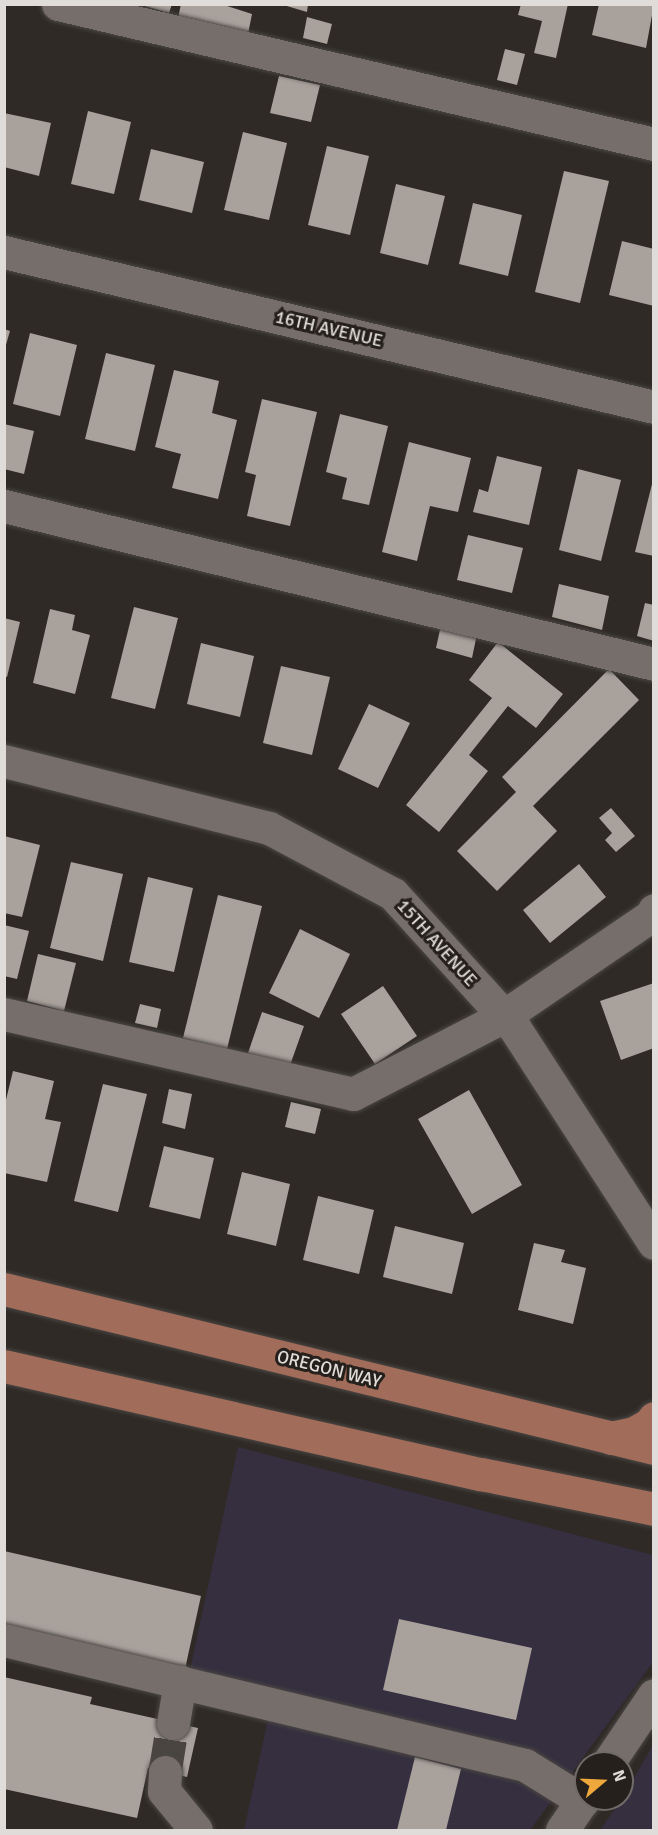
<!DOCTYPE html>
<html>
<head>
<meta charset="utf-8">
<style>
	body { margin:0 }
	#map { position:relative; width:658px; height:1835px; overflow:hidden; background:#2f2a26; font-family:Signika,sans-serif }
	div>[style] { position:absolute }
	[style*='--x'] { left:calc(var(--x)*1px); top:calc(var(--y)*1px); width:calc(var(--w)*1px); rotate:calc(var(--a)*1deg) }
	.commercial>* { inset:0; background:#352f3f }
	.building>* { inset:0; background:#a8a19c }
	.minor-tunnel>* { height:33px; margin-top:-16.5px; transform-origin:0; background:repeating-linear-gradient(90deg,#4a4541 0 33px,transparent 0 49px) }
	.roads { filter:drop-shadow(0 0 2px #4b4744) drop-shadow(0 0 2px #4b4744) }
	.minor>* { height:33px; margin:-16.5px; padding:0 16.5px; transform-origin:16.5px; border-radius:16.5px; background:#756e6a }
	.major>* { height:33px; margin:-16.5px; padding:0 16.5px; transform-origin:16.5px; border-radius:16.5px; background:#a16c59 }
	span { translate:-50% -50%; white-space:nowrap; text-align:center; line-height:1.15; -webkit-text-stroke:6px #26201c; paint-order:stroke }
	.street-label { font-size:18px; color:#e0dcd9 }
	.frame { position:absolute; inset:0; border:6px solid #e0dcd9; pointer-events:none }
	.north { position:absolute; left:574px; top:1751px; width:60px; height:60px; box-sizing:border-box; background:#26201c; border:2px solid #706b68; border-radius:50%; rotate:71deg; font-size:16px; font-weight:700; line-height:24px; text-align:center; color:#e0dcd9 }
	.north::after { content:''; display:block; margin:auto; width:21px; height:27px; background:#eea83c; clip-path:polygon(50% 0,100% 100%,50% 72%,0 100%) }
</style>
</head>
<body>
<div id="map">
	<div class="commercial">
		<i style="clip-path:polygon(238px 1447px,653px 1555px,653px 1662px,530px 1830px,244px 1830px,274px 1691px,190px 1670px)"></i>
		<i style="clip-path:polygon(653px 1745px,653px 1830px,600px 1830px,622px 1799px)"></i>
	</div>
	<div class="building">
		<i style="clip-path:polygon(138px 4px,172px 4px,169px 13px)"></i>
		<i style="clip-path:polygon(181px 4px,221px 4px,252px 14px,248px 34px,178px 18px)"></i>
		<i style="clip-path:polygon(280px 4px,308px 4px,307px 12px)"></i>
		<i style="clip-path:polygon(521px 4px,568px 4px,556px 58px,534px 53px,542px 21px,518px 15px)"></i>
		<i style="clip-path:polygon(599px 4px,654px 4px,646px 48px,592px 35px)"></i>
		<i style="clip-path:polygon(307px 17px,332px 24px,327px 44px,303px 38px)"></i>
		<i style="clip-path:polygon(505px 49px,525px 54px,517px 85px,497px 80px)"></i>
		<i style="clip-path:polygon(279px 76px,320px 85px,311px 122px,270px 113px)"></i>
		<i style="clip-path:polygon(88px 111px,131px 122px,114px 194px,71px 184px)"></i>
		<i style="clip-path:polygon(4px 113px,51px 123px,39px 176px,4px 167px)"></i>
		<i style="clip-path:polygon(243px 132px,287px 143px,269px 220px,224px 210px)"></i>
		<i style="clip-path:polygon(327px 146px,369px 156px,350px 235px,308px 225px)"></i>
		<i style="clip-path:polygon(151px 149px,204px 162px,192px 213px,139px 200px)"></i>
		<i style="clip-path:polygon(564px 171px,609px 181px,580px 303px,535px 292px)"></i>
		<i style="clip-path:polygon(396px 184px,445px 196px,428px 265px,380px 253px)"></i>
		<i style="clip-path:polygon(473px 203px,522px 215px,508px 276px,459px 264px)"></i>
		<i style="clip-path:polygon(622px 241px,654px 249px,654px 306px,609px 295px)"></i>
		<i style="clip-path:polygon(4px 329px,10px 331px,5px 348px,4px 348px)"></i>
		<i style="clip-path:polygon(30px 333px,77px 345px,60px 416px,13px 404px)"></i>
		<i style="clip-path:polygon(106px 353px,155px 365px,135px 451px,85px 439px)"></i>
		<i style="clip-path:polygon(174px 370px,219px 381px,212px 413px,237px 420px,218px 499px,172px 488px,181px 454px,155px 447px)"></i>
		<i style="clip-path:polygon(262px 399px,317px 412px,290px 526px,247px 516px,256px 475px,245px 472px)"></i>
		<i style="clip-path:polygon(340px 414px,388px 426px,369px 505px,342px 499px,347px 478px,326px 472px)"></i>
		<i style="clip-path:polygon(4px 424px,34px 431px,24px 474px,4px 469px)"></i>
		<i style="clip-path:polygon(409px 442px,471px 458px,458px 512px,430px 506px,417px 561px,382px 552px)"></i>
		<i style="clip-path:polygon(497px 456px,542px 467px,529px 525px,473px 512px,479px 489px,488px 492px)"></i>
		<i style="clip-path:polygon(578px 469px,621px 480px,601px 561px,559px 550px)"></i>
		<i style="clip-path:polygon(653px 480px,654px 480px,654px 556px,635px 552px)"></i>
		<i style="clip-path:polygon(468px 535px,523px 548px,512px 593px,457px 580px)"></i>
		<i style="clip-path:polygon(559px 584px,609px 596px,602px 630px,552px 617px)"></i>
		<i style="clip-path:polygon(645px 603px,654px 605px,654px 641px,637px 636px)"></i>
		<i style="clip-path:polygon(134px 607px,178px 618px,155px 709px,111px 698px)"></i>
		<i style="clip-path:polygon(50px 609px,75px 615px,72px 630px,90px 635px,75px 694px,33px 683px)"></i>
		<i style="clip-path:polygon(4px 618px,20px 622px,7px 677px,4px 676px)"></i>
		<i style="clip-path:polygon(441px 625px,477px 634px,472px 658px,436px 648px)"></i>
		<i style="clip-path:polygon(498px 642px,563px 694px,536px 728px,508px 706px,469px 755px,488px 771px,439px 832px,406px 805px,492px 698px,469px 680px)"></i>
		<i style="clip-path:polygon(201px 643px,254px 656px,240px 717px,187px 704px)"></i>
		<i style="clip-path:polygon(281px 666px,330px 677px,312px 755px,263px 743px)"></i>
		<i style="clip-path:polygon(609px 669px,639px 700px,533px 806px,557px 831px,497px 891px,457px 851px,516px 792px,502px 777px)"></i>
		<i style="clip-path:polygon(369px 704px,410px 723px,378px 788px,338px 769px)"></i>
		<i style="clip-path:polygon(611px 808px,635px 836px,616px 852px,605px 840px,612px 833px,599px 818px)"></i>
		<i style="clip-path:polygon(4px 836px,40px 845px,22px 917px,4px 913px)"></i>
		<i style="clip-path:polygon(71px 862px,123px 874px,103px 961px,50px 948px)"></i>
		<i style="clip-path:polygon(579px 864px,606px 897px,550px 943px,523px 910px)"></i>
		<i style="clip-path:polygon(148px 877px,193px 888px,174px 972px,129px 962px)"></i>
		<i style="clip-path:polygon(218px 895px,262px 906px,227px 1049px,183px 1038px)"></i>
		<i style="clip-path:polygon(4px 925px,29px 931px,17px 979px,4px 976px)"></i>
		<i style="clip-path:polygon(300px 929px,350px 954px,319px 1018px,269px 993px)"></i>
		<i style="clip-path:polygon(38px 954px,76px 963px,64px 1011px,27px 1001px)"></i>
		<i style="clip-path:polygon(654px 983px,654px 1048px,621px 1060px,600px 1001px)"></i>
		<i style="clip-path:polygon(383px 986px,417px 1036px,375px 1064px,341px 1014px)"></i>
		<i style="clip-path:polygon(140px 1004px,161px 1009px,157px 1028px,135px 1023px)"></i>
		<i style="clip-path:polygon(262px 1012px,304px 1026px,289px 1068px,248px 1053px)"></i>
		<i style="clip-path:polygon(13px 1071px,54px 1081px,45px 1119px,61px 1122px,47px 1182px,4px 1173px,4px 1108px)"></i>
		<i style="clip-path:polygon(103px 1084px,147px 1094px,118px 1212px,74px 1201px)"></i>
		<i style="clip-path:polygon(169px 1089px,192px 1094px,185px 1129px,162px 1123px)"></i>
		<i style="clip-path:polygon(469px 1090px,522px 1185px,472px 1214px,418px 1119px)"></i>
		<i style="clip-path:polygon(291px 1102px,321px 1109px,315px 1134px,285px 1127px)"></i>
		<i style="clip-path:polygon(164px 1146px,214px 1158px,200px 1219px,149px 1207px)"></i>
		<i style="clip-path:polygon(242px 1172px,290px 1184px,276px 1246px,227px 1234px)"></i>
		<i style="clip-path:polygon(318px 1196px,374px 1210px,359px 1274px,303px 1260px)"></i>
		<i style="clip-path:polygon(395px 1226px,464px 1243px,452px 1294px,383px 1277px)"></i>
		<i style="clip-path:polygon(534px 1243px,565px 1250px,561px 1262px,586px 1268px,573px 1324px,518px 1310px)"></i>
		<i style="clip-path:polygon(4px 1551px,201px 1596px,185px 1669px,4px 1628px)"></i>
		<i style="clip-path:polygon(399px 1619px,532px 1648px,516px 1720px,383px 1690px)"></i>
		<i style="clip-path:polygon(4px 1677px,92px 1697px,90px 1704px,198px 1728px,187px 1777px,148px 1768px,137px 1818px,4px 1789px)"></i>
		<i style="clip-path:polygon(415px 1757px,461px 1769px,446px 1830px,397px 1830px)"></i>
	</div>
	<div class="minor-tunnel">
		<i style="--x:165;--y:1772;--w:50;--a:-80.7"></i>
	</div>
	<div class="roads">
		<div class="minor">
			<i style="--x:58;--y:4;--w:612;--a:13.22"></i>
			<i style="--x:4;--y:252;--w:668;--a:13.41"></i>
			<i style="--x:4;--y:506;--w:669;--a:13.66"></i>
			<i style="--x:4;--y:761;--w:273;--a:14.2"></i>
			<i style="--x:269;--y:828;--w:140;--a:28"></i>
			<i style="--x:393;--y:894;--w:180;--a:47.7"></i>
			<i style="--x:514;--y:1027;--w:257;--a:57.1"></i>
			<i style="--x:4;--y:1014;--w:358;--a:12.9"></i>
			<i style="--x:353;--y:1094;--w:170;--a:-27.3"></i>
			<i style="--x:504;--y:1016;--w:179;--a:-34.3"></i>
			<i style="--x:652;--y:915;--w:5;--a:-68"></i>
			<i style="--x:4;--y:1640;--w:536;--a:13.49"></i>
			<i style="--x:525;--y:1765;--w:68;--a:31.8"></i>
			<i style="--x:173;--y:1723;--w:42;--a:-80.3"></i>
			<i style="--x:608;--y:1763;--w:82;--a:-55.9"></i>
			<i style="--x:165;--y:1772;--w:19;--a:93"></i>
			<i style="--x:164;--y:1791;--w:50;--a:50.6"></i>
			<i style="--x:562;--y:1830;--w:42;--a:-55.6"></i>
		</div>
		<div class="major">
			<i style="--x:4;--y:1289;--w:669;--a:13.75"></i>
			<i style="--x:4;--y:1366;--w:489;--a:12.8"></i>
			<i style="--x:481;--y:1474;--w:177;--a:11.4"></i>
			<i style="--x:611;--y:1438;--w:24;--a:-12"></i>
			<i style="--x:634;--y:1433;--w:18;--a:-29"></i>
			<i style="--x:650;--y:1424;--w:7;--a:-56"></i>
		</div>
	</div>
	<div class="street-label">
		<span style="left:329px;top:329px;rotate:13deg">16TH AVENUE</span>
		<span style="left:437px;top:943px;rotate:48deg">15TH AVENUE</span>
		<span style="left:329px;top:1369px;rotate:14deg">OREGON WAY</span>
	</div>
	<div class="frame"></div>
	<div class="north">N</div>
</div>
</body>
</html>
